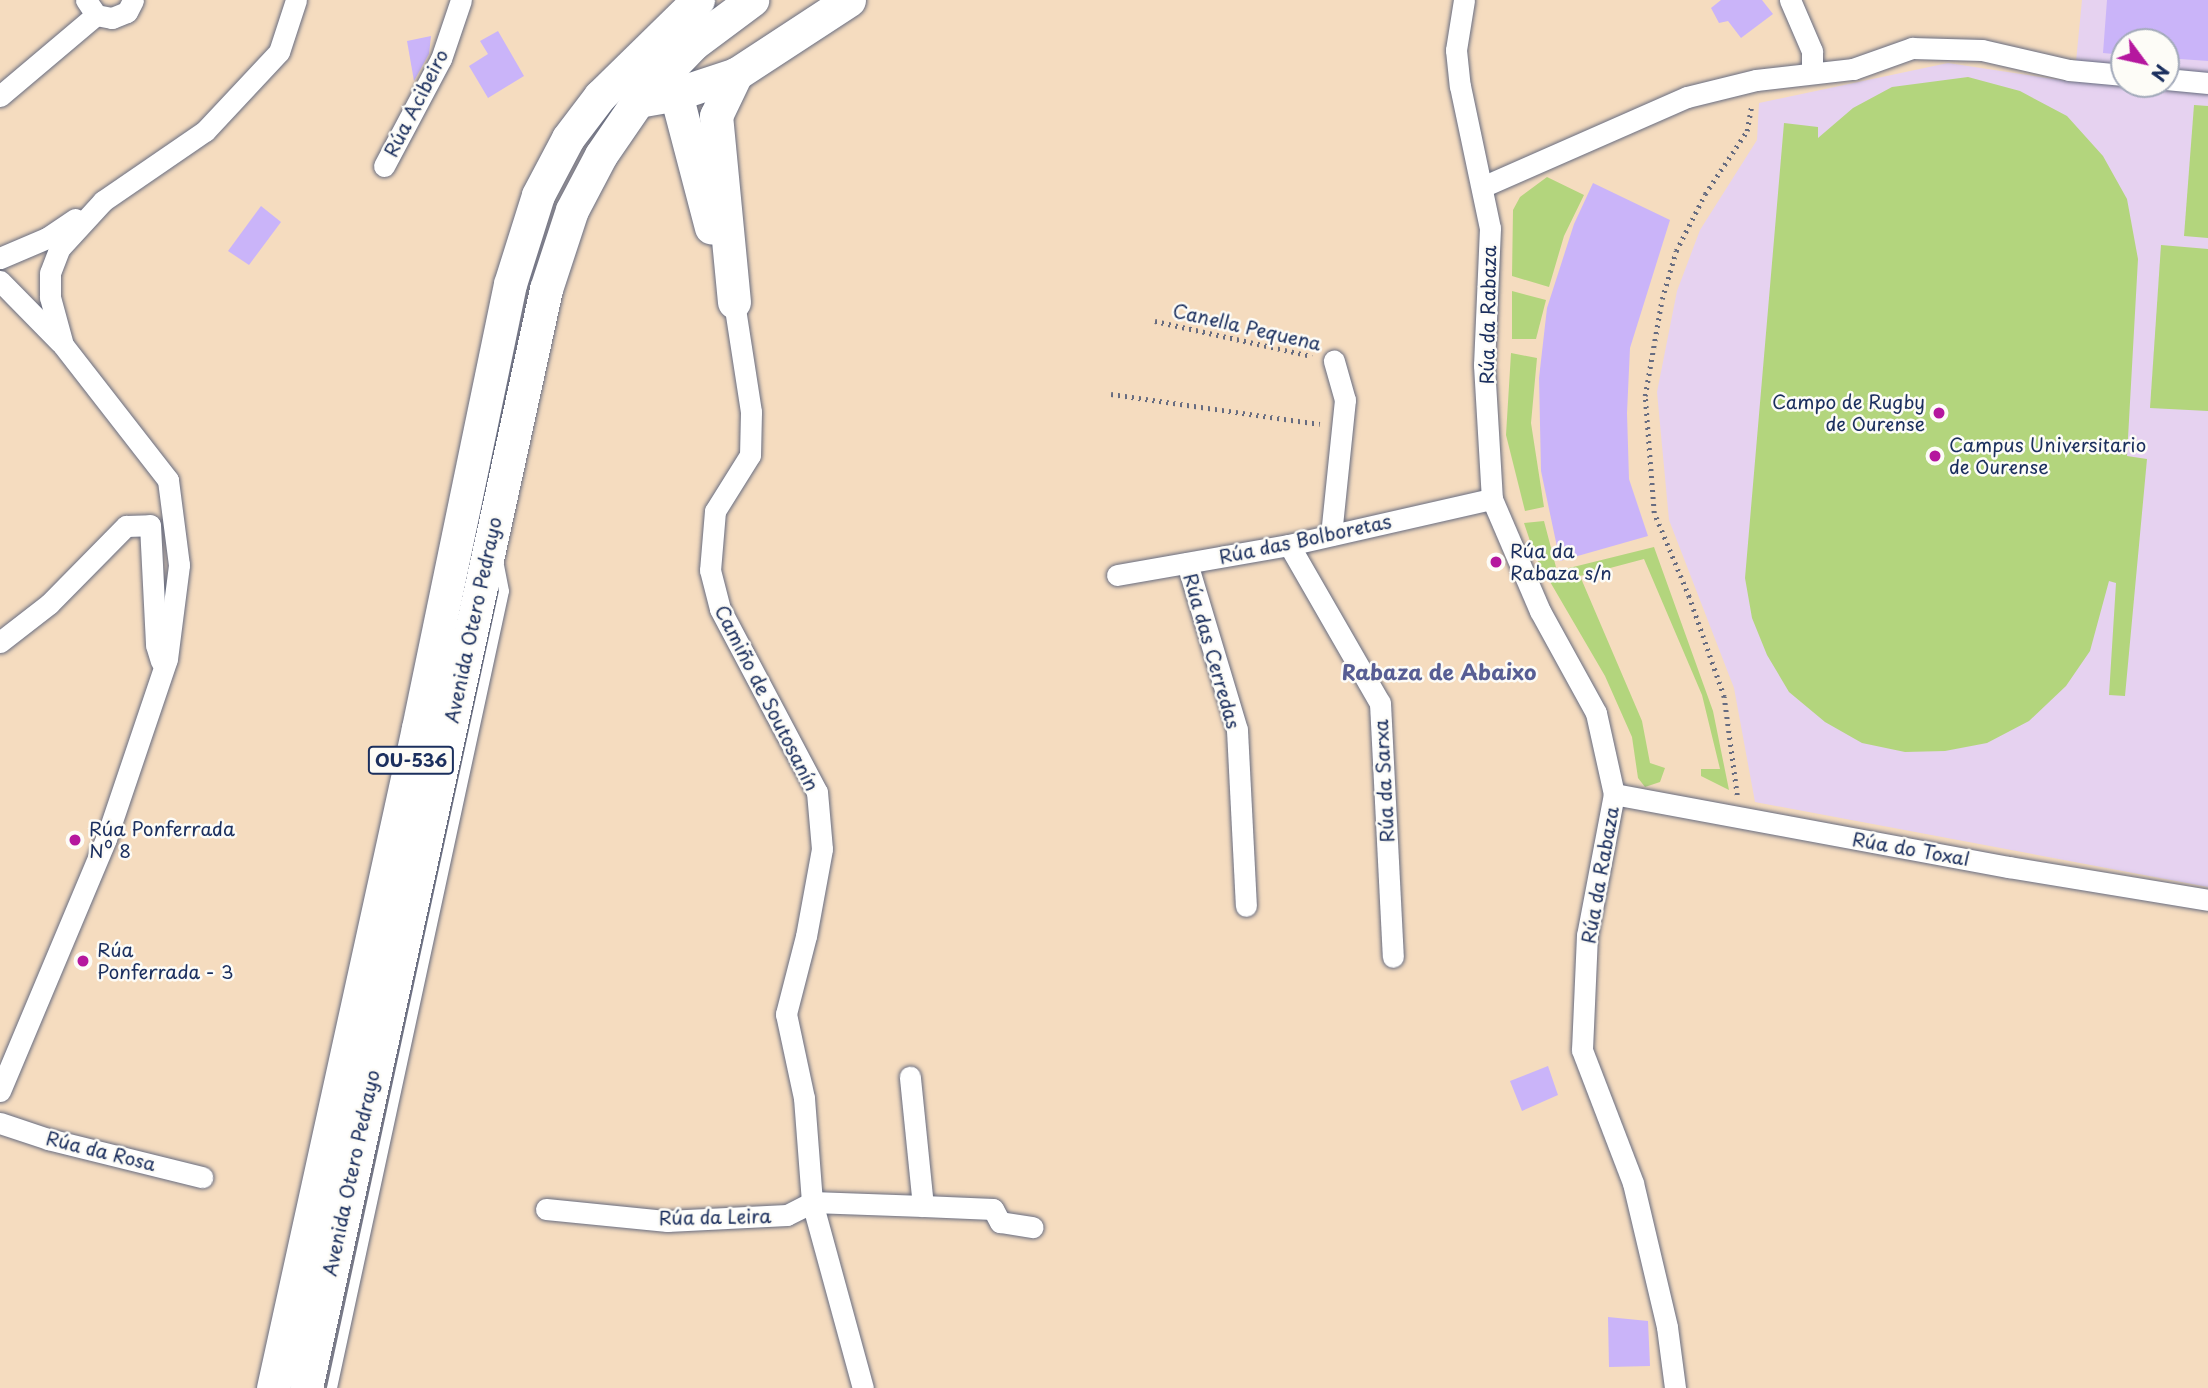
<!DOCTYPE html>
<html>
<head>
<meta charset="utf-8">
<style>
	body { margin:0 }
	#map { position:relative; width:2208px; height:1388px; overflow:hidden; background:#f5dcbf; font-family:"Playpen Sans",sans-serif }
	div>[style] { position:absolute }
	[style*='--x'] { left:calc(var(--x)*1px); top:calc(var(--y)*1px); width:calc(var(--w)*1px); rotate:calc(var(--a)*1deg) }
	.built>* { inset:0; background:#e6d2f0 }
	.green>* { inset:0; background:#b3d57d }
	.building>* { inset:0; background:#cab4f9 }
	.path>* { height:4.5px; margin-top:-2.25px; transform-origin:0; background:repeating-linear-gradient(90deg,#676c80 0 2px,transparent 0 7px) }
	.roads { filter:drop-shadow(0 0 2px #676c80) drop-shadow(0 0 2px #676c80) }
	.service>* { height:10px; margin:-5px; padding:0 5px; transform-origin:5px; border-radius:5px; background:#fff }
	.minor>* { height:21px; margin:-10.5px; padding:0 10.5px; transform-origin:10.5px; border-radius:10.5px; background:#fff }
	.primary>* { height:33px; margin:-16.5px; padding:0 16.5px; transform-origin:16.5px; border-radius:16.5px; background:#fff }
	.dots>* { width:19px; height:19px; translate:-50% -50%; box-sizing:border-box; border:4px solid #fdfcf7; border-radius:50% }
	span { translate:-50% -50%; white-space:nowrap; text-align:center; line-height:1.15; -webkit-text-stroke:5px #fdfcf7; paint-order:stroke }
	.shield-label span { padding:2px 5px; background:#fdfcf7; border:2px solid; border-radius:5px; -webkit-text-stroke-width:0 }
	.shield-label { font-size:18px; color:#1b2f5e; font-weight:700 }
	.street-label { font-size:19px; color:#1b2f5e }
	.poi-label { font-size:19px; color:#1b2f5e }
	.right { translate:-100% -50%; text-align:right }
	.left { translate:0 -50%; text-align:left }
	.neighbourhood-label { font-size:21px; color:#585e94; font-weight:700 }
	.north { position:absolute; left:2110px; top:28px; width:70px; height:70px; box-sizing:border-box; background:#fdfcf7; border:2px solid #a3aaba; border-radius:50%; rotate:123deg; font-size:19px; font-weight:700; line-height:28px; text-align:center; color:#1b2f5e }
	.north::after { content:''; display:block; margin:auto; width:24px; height:32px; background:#b5179e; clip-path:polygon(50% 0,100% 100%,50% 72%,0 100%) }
</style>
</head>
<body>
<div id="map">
	<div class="built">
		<i style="clip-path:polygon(evenodd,2082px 0,2208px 0,2208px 887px,1755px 802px,1734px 688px,1669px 520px,1657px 392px,1677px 291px,1700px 230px,1757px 140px,1759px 103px,1948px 63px,2074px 82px,2082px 0,2124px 42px,2166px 42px,2166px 84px,2124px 84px,2124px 42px)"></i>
	</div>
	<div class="green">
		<i style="clip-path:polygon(1968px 77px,2020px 91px,2067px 116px,2103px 156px,2127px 199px,2138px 259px,2127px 456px,2147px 459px,2125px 696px,2109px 695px,2116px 583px,2109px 581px,2090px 651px,2066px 686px,2029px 721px,1987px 743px,1945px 751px,1905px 752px,1862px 743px,1825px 722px,1789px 692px,1767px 655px,1752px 618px,1745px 578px,1784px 123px,1818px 127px,1818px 138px,1853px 108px,1892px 87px)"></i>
		<i style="clip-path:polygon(2194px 105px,2208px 106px,2208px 238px,2184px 236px)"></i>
		<i style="clip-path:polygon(1547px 177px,1584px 195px,1564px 236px,1549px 287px,1512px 276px,1513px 210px,1520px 197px)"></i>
		<i style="clip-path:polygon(2161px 245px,2208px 249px,2208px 411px,2150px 408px)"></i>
		<i style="clip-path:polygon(1512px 291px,1546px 300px,1536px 339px,1512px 339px)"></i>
		<i style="clip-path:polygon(1511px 353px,1537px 358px,1531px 423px,1544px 507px,1525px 511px,1506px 435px)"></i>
		<i style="clip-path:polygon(1544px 521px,1557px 571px,1654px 547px,1713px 711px,1729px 790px,1701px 776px,1701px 769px,1720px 769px,1702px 695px,1644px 559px,1580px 576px,1642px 721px,1650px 763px,1665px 768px,1660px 782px,1645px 787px,1638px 778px,1632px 737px,1605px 676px,1535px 556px,1524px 523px)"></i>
	</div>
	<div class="building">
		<i style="clip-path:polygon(1721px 0,1762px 0,1773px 14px,1741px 38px,1728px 21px,1719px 23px,1711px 8px)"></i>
		<i style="clip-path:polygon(2107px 0,2208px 0,2208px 61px,2166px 58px,2166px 42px,2124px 42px,2124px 55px,2103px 53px)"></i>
		<i style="clip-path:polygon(498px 31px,524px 76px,488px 98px,469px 66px,488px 54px,480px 41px)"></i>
		<i style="clip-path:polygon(431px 36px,429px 54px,414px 81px,407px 41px)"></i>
		<i style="clip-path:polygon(1593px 183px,1670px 220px,1630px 348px,1627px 413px,1629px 479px,1648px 536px,1560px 561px,1541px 471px,1539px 378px,1547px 308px,1574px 224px)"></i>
		<i style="clip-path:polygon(261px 206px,281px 222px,249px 265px,228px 251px)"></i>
		<i style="clip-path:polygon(1548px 1066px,1558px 1095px,1522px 1111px,1510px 1081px)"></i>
		<i style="clip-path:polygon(1608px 1317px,1648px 1321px,1650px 1366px,1609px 1367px)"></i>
	</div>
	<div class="path">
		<i style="--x:1155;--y:321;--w:161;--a:12.6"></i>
		<i style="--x:1111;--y:394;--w:211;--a:8.2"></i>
		<i style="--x:1737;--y:795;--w:99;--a:-97.6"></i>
		<i style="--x:1724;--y:697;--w:106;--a:-109.3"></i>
		<i style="--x:1689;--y:597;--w:91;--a:-112.6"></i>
		<i style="--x:1654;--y:513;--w:117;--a:-94.4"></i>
		<i style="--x:1645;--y:396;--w:98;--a:-80.1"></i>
		<i style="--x:1662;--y:299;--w:50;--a:-73.7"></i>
		<i style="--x:1676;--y:251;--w:64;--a:-63"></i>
		<i style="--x:1705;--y:194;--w:76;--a:-56.3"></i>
		<i style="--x:1747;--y:131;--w:27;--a:-80"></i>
	</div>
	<div class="roads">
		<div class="service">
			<i style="--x:332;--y:1388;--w:815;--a:-77.82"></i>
			<i style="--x:504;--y:591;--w:33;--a:-101"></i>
		</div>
		<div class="minor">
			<i style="--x:86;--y:0;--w:18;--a:56"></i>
			<i style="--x:96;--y:15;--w:16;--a:11"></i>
			<i style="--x:112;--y:18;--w:16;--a:-22"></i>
			<i style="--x:127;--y:12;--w:13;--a:-63"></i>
			<i style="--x:1464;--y:0;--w:51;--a:99.1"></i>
			<i style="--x:1456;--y:50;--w:36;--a:84"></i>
			<i style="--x:1460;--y:86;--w:145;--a:78.1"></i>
			<i style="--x:1490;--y:228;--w:137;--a:92.5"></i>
			<i style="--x:1484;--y:365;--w:134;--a:86.6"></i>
			<i style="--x:1492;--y:499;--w:122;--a:66.8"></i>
			<i style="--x:1540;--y:611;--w:116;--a:61.2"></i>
			<i style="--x:1596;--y:713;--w:83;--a:77.5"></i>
			<i style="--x:1614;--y:794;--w:144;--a:100.8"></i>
			<i style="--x:1587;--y:935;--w:115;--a:92.5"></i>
			<i style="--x:1582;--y:1050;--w:142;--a:69"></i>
			<i style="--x:1633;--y:1183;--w:148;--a:76.7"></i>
			<i style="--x:1667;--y:1327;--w:62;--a:82.5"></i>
			<i style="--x:1790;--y:0;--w:56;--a:66.7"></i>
			<i style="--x:1812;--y:51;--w:21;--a:90"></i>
			<i style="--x:2166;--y:79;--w:42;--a:5.4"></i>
			<i style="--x:0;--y:96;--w:126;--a:-40.2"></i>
			<i style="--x:384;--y:166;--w:121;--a:-62"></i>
			<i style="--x:441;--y:59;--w:62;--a:-71.3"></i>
			<i style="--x:1482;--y:187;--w:224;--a:-23.7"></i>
			<i style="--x:1687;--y:97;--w:71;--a:-13.8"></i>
			<i style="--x:1756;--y:80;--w:98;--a:-6.5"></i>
			<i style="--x:1853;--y:69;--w:63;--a:-19.6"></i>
			<i style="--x:1912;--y:48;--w:70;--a:1.6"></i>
			<i style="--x:1982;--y:50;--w:89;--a:12.9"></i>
			<i style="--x:2069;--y:70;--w:55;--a:5.2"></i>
			<i style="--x:0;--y:258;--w:51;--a:-23.1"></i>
			<i style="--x:47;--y:238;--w:34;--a:-34"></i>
			<i style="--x:0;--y:281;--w:86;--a:45.5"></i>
			<i style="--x:734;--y:302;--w:111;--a:81.2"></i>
			<i style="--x:751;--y:412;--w:43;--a:91.3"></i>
			<i style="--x:750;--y:455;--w:66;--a:122"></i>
			<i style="--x:715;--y:511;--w:59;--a:94.8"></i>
			<i style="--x:710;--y:570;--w:40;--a:75.6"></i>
			<i style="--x:720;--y:609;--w:207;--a:62.1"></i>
			<i style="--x:817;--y:792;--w:57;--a:85"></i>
			<i style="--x:822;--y:849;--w:88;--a:100.4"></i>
			<i style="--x:806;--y:936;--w:81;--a:104.4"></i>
			<i style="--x:786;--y:1014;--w:86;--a:77.9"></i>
			<i style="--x:804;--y:1098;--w:104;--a:85.6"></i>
			<i style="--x:812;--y:1202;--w:193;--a:74.7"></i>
			<i style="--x:1331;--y:535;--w:136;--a:-84.1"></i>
			<i style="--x:1345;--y:400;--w:41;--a:-105.8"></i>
			<i style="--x:1289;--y:545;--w:182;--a:60.1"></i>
			<i style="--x:1380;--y:703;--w:254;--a:87.1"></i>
			<i style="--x:1187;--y:563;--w:174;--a:73.3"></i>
			<i style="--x:1237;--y:730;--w:176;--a:87.1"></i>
			<i style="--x:1117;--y:575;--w:175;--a:-9.9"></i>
			<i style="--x:1289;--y:545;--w:208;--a:-12.8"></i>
			<i style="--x:0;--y:642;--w:62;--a:-37.8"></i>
			<i style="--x:49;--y:604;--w:110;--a:-45.4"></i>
			<i style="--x:126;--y:526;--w:24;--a:-2"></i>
			<i style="--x:150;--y:525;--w:120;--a:87.1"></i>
			<i style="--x:156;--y:645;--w:17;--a:73"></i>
			<i style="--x:1614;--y:794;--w:402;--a:10.5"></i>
			<i style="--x:2009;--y:867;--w:202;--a:9.4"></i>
			<i style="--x:0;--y:1091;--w:273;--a:-67.2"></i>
			<i style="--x:106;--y:839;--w:190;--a:-71.3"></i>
			<i style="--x:167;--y:659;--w:95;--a:-82.7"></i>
			<i style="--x:179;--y:565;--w:86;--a:-97.4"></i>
			<i style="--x:168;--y:480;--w:171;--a:-127.9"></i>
			<i style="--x:63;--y:345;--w:50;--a:-105.2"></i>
			<i style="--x:50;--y:297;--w:24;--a:-90"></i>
			<i style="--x:50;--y:273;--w:26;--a:-69"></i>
			<i style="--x:59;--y:249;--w:65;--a:-47.5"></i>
			<i style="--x:103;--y:201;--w:124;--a:-34.5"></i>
			<i style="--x:205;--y:131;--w:108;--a:-46.9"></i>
			<i style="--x:279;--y:52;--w:55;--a:-71.9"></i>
			<i style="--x:0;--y:1123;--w:51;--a:18.4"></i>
			<i style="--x:48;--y:1139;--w:159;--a:13.9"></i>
			<i style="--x:923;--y:1206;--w:70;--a:2.5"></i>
			<i style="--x:993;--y:1209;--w:15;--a:62"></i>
			<i style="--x:1000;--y:1222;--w:33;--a:9"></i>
			<i style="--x:546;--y:1209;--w:122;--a:5.7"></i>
			<i style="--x:667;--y:1221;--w:120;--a:-2.9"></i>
			<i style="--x:787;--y:1215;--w:28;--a:-27"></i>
			<i style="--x:812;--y:1202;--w:111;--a:2.1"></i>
			<i style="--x:923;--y:1206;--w:130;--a:-95.8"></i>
		</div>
		<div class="primary">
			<i style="--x:676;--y:94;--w:138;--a:75.3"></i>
			<i style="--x:638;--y:101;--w:39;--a:-10"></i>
			<i style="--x:676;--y:94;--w:63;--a:-18.4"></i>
			<i style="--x:736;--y:74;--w:135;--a:-33.2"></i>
			<i style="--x:734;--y:302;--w:187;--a:-95.5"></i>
			<i style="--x:716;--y:116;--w:47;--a:-64.5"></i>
			<i style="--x:273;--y:1388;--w:676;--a:-77.61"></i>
			<i style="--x:418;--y:728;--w:453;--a:-78.3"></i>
			<i style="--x:510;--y:284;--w:93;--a:-72.5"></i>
			<i style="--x:538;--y:195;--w:64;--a:-62.2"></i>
			<i style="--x:568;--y:138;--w:53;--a:-52.7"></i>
			<i style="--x:600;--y:96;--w:137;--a:-44.4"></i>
			<i style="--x:306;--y:1388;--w:1125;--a:-77.68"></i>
			<i style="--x:546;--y:289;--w:83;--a:-71.8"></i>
			<i style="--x:572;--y:210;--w:62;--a:-62.2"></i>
			<i style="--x:601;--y:155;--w:65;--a:-55.6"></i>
			<i style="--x:638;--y:101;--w:79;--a:-46"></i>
			<i style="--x:693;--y:44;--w:74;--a:-36.7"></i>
		</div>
	</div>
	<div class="dots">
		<i style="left:1939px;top:413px;background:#b5179e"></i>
		<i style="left:1935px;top:456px;background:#b5179e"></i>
		<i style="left:1496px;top:562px;background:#b5179e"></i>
		<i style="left:75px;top:840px;background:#b5179e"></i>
		<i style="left:83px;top:961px;background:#b5179e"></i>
	</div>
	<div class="shield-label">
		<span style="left:411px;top:760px">OU-536</span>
	</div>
	<div class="street-label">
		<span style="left:416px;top:103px;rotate:-63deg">Rúa Acibeiro</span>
		<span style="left:1488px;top:315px;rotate:-89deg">Rúa da Rabaza</span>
		<span style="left:1247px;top:327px;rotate:13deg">Canella Pequena</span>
		<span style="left:1305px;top:539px;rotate:-12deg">Rúa das Bolboretas</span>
		<span style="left:473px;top:620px;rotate:-78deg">Avenida Otero Pedrayo</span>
		<span style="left:1212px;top:651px;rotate:74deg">Rúa das Cerredas</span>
		<span style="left:767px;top:698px;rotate:63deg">Camiño de Soutosanín</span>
		<span style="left:1384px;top:781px;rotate:-93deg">Rúa da Sarxa</span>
		<span style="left:1911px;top:849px;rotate:10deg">Rúa do Toxal</span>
		<span style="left:1600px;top:875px;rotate:-80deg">Rúa da Rabaza</span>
		<span style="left:101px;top:1151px;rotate:14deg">Rúa da Rosa</span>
		<span style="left:351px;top:1173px;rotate:-78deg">Avenida Otero Pedrayo</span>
		<span style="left:715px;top:1217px;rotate:-1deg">Rúa da Leira</span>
	</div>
	<div class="poi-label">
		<span class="right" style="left:1925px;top:413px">Campo de Rugby<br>de Ourense</span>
		<span class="left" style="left:1949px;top:456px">Campus Universitario<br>de Ourense</span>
		<span class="left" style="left:1510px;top:562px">Rúa da<br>Rabaza s/n</span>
		<span class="left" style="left:89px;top:840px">Rúa Ponferrada<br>Nº 8</span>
		<span class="left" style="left:97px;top:961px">Rúa<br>Ponferrada - 3</span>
	</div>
	<div class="neighbourhood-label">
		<span style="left:1439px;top:671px">Rabaza de Abaixo</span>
	</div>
	<div class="north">N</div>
</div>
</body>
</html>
